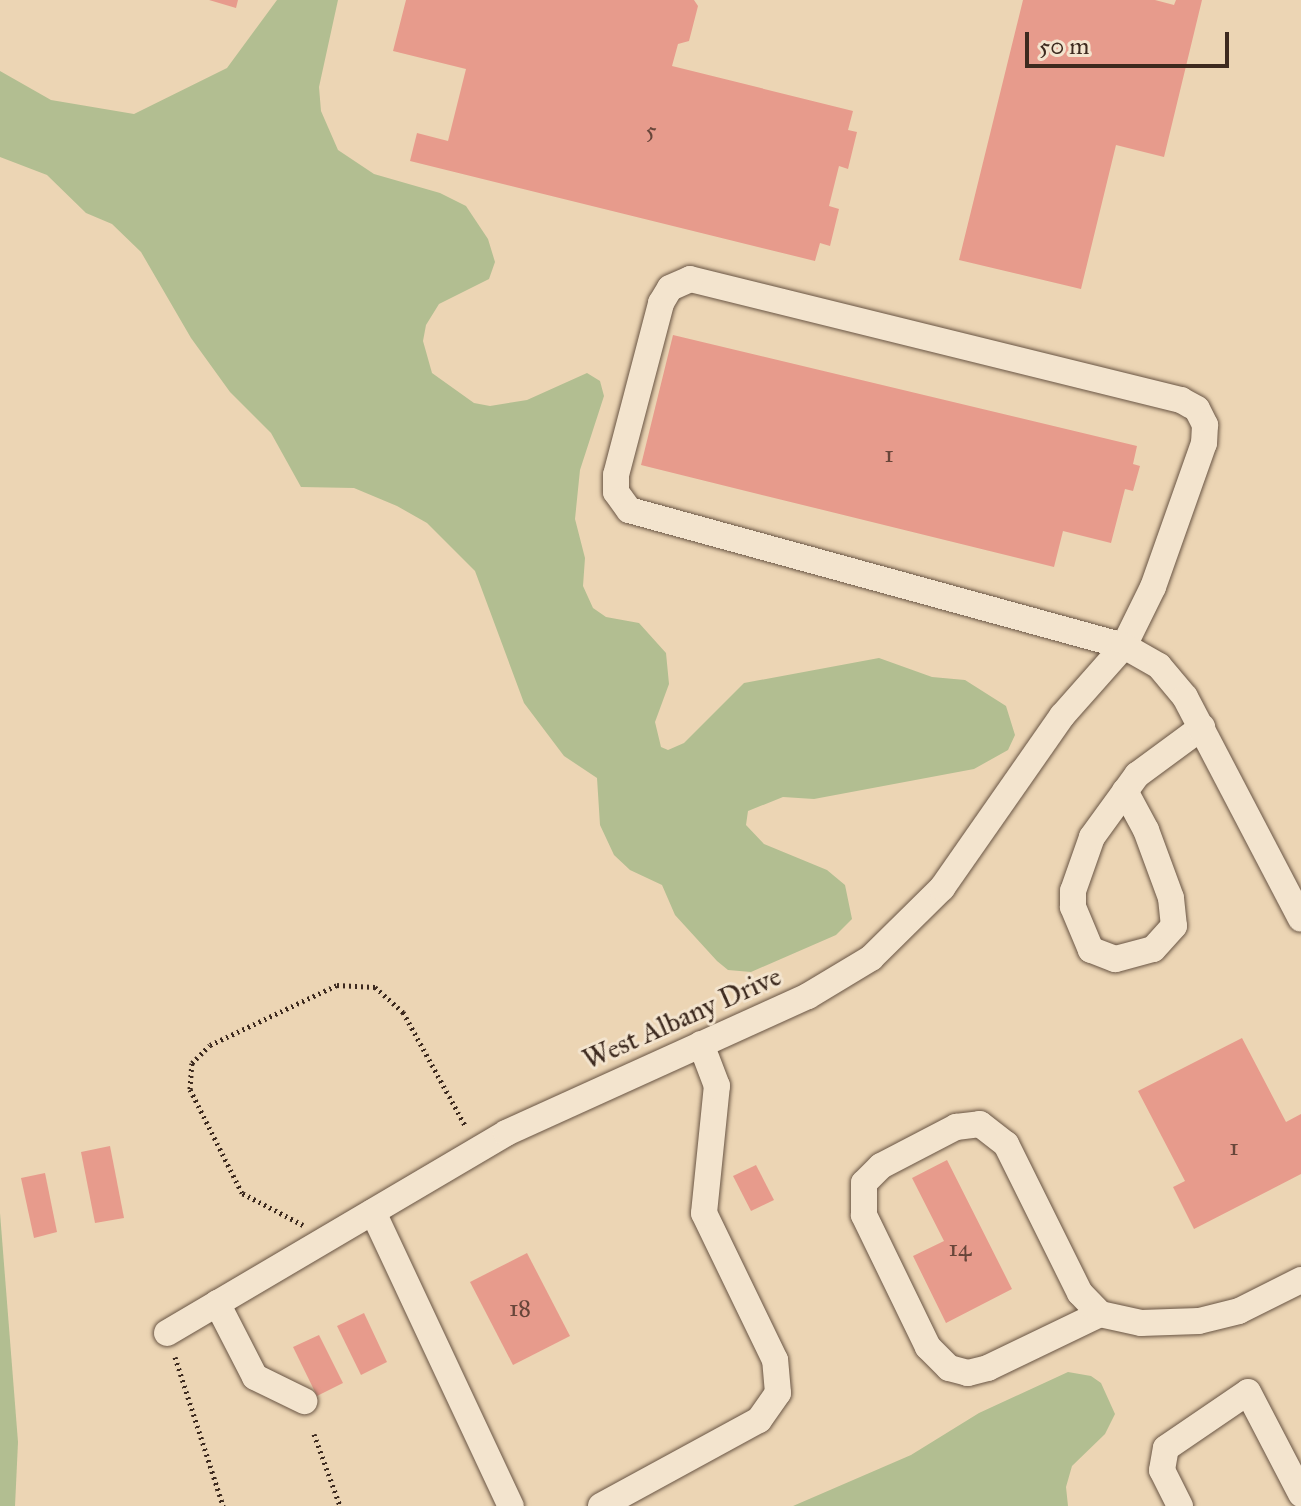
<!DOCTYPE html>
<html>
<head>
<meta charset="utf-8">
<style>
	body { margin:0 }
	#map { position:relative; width:1301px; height:1506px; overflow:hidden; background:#ecd5b4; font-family:"IM FELL Great Primer",serif }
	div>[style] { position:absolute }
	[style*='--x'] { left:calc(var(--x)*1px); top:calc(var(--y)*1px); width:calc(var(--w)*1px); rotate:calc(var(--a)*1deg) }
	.green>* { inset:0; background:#b2be91 }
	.building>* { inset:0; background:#e79b8c }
	.path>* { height:5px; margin-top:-2.5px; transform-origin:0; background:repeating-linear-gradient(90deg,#3d2a1f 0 2px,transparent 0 6px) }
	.roads { filter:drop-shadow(0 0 2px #695544) drop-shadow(0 0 2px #695544) }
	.minor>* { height:26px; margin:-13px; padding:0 13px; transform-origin:13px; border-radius:13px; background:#f3e4ce }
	span { translate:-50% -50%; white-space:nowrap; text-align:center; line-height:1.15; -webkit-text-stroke:6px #f3e4ce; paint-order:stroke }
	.number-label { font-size:24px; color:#68463a }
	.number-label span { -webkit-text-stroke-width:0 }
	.street-label { font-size:28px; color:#3d2a1f }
	.scale { position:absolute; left:1025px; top:32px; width:204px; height:36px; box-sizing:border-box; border:4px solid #3d2a1f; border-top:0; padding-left:10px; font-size:24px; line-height:28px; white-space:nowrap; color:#3d2a1f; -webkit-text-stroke:6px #f3e4ce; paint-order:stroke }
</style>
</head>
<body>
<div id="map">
	<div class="green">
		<i style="clip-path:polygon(277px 0,338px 0,319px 87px,321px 111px,338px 150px,374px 174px,440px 193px,466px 206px,488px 239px,495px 262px,489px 279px,439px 304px,426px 325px,423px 341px,432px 373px,474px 403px,490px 406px,527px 400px,587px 373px,600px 381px,604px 396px,580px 470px,575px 519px,585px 558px,583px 586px,593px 608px,606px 617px,639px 623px,666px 653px,669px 684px,655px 722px,661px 747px,668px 750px,684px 743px,744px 683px,879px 658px,932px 677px,965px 680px,1006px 706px,1015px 735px,1008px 750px,974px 769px,814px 799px,783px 797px,748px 811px,746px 825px,764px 844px,827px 870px,845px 885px,852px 919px,836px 935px,751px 972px,728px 970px,717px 961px,675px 915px,662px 885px,630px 870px,614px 855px,600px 825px,597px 778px,564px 756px,524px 703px,475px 571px,427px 523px,397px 506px,354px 488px,301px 487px,271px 433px,230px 392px,191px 338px,141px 252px,112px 224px,86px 213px,47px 175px,0 157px,0 71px,51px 100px,134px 114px,227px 68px)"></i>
		<i style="clip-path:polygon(0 1213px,18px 1442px,15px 1506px,0 1506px)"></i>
		<i style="clip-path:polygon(1068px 1372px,1091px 1376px,1101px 1383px,1115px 1414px,1105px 1434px,1072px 1466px,1066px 1487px,1068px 1506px,793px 1506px,911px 1455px,979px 1413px)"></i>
	</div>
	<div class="building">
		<i style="clip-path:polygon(209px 0,238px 0,236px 8px)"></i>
		<i style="clip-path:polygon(406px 0,694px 0,698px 6px,689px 41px,678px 44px,672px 66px,853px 111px,848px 130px,857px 132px,848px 169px,839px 166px,829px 206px,839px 209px,830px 246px,820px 243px,815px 261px,410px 161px,417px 133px,448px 141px,466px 69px,393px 51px)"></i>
		<i style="clip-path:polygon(1023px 0,1155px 0,1174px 5px,1176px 0,1202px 0,1164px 157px,1116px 145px,1081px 289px,959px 260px)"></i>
		<i style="clip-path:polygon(673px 335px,1137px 446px,1133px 464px,1140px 466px,1133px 491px,1125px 489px,1111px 543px,1063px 531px,1054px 567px,641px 465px)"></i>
		<i style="clip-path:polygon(1242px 1038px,1286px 1122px,1301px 1114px,1301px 1174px,1194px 1229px,1173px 1187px,1185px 1181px,1138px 1091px)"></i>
		<i style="clip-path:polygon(110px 1146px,124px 1218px,95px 1223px,81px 1152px)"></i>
		<i style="clip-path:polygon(947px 1160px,1012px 1289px,946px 1323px,913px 1256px,944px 1241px,912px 1178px)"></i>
		<i style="clip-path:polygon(756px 1165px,774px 1200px,751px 1211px,733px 1176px)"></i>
		<i style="clip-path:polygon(45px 1173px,57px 1232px,34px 1238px,21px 1178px)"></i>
		<i style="clip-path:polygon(527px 1253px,570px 1336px,513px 1365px,470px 1282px)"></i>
		<i style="clip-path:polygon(364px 1313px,387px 1362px,361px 1375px,337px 1326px)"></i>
		<i style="clip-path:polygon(319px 1335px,343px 1383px,317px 1396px,293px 1347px)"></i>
	</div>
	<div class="path">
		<i style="--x:303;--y:1225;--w:69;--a:-152.3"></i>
		<i style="--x:242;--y:1193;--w:116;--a:-116.6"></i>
		<i style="--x:190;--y:1089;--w:26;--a:-86"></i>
		<i style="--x:192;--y:1063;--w:25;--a:-45"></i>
		<i style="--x:210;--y:1045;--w:140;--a:-25.3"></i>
		<i style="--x:337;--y:985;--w:38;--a:3"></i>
		<i style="--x:375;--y:987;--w:38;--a:42"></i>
		<i style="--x:403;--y:1012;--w:131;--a:61.3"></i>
		<i style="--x:175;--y:1357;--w:157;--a:72.1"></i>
		<i style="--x:314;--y:1434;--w:77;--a:70.1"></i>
	</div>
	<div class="roads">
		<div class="minor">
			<i style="--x:690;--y:279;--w:506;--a:13.84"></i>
			<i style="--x:1181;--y:400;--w:18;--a:29"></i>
			<i style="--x:1197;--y:409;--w:18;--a:63"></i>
			<i style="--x:1205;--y:425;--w:18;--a:93"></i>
			<i style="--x:1204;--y:443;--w:153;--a:109.5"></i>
			<i style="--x:1153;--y:587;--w:66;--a:116.2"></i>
			<i style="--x:1124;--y:646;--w:513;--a:-164.64"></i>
			<i style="--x:629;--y:510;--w:22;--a:-126"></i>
			<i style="--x:616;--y:492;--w:17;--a:-90"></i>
			<i style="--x:616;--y:475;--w:178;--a:-75.3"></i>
			<i style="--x:661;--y:303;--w:17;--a:-59"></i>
			<i style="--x:670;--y:288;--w:22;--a:-24"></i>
			<i style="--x:1125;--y:791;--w:44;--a:61.7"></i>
			<i style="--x:1146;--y:830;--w:72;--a:69.8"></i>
			<i style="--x:1171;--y:898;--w:28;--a:84"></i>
			<i style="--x:1174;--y:926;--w:31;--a:132"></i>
			<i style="--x:1153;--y:949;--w:39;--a:165"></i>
			<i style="--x:1115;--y:959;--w:26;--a:-159"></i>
			<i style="--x:1091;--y:950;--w:47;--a:-112.7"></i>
			<i style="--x:1073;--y:907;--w:16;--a:-90"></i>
			<i style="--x:1073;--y:891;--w:57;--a:-70.6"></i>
			<i style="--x:1092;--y:837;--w:77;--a:-54"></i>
			<i style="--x:1137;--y:775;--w:81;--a:-36.4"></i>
			<i style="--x:373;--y:1212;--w:325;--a:64.9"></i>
			<i style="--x:217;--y:1303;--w:83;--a:62.8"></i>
			<i style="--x:255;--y:1377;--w:55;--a:26.1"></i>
			<i style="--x:1100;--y:1314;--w:124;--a:154.3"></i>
			<i style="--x:988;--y:1368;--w:21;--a:166"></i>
			<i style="--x:968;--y:1373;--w:20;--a:-165"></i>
			<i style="--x:949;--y:1368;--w:30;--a:-135"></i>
			<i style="--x:928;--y:1347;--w:147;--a:-115.9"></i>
			<i style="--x:864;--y:1215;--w:32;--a:-90"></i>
			<i style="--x:864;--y:1183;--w:24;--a:-45"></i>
			<i style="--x:881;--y:1166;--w:85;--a:-27.5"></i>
			<i style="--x:956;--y:1127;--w:24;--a:-7"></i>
			<i style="--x:980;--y:1124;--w:33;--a:38"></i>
			<i style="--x:1006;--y:1144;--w:166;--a:63.6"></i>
			<i style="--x:1080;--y:1293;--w:29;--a:46"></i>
			<i style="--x:1100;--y:1314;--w:42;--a:12.4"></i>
			<i style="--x:1141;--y:1323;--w:58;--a:-2"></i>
			<i style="--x:1199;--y:1321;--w:41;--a:-14"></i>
			<i style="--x:1239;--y:1311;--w:69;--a:-26.6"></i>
			<i style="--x:167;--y:1333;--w:394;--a:-30.5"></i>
			<i style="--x:506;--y:1133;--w:332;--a:-24.4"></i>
			<i style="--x:808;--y:996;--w:74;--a:-31.1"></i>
			<i style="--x:871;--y:958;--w:100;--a:-44.6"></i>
			<i style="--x:942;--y:888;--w:210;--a:-55.1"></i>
			<i style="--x:1062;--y:716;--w:94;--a:-48.5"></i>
			<i style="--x:1124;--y:646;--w:40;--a:29.7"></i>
			<i style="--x:1159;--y:666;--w:40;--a:50"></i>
			<i style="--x:1185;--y:697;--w:250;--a:62.4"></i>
			<i style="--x:601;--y:1506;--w:180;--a:-28.6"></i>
			<i style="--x:759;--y:1420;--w:33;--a:-55"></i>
			<i style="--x:778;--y:1393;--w:33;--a:-95"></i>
			<i style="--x:775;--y:1360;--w:163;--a:-115.8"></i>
			<i style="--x:704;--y:1213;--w:128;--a:-84.2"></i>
			<i style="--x:717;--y:1086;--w:45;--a:-110.9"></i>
			<i style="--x:1180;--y:1506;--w:40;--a:-116.6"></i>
			<i style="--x:1162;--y:1470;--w:22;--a:-80"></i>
			<i style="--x:1166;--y:1448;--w:99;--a:-34.3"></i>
			<i style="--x:1248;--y:1392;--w:115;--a:62.5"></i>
		</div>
	</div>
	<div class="number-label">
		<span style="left:651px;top:131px">5</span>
		<span style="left:889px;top:455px">1</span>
		<span style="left:1234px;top:1148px">1</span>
		<span style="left:960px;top:1249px">14</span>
		<span style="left:520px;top:1309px">18</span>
	</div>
	<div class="street-label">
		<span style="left:682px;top:1018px;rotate:-24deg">West Albany Drive</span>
	</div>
	<div class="scale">50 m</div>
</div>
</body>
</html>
